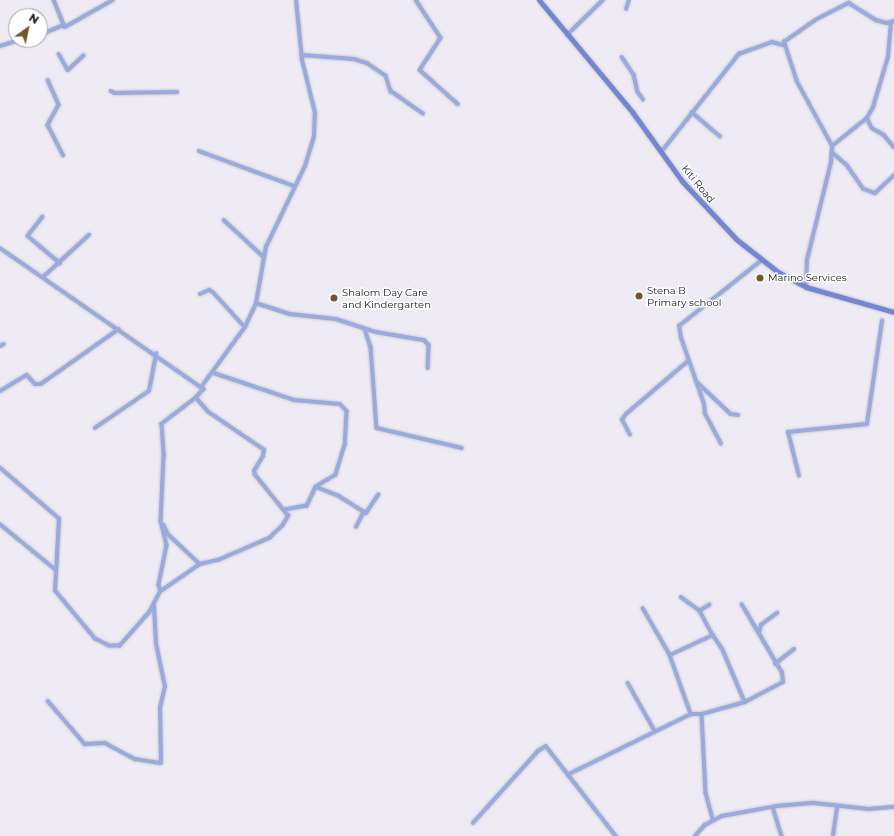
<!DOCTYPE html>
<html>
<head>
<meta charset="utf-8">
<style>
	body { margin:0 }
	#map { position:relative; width:894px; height:836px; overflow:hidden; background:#eeebf5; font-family:Montserrat,sans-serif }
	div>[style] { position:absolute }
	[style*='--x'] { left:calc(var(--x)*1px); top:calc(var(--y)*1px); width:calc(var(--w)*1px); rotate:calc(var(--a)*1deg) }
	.roads { filter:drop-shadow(0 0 1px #ccc9d2) drop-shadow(0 0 1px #ccc9d2) }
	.street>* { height:3.5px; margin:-1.75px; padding:0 1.75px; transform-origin:1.75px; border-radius:1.75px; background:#99aadc }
	.secondary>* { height:5px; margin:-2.5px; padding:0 2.5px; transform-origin:2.5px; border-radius:2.5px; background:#7287d1 }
	.dots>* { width:11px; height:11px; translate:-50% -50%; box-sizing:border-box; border:2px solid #fff; border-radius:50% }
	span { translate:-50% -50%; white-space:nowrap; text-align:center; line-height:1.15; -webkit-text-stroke:3px #fff; paint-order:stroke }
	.street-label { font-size:10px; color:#19181b }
	.poi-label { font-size:10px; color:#19181b }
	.left { translate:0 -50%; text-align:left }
	.north { position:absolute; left:8px; top:8px; width:40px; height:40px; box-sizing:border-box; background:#fff; border:1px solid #a3a3a4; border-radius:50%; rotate:33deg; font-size:11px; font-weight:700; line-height:16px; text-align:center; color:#19181b }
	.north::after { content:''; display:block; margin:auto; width:14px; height:18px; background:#75552b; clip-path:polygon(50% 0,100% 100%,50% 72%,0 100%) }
</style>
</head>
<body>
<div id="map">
	<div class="roads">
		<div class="street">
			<i style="--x:54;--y:0;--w:29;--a:68"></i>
			<i style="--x:65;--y:27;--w:55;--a:-29.4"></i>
			<i style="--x:416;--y:0;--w:45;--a:56.7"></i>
			<i style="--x:441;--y:38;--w:38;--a:123"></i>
			<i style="--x:420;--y:70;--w:51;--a:41.8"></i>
			<i style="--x:626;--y:9;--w:9;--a:-72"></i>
			<i style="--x:40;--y:35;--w:26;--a:-23"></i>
			<i style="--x:567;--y:35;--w:50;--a:-44.2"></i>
			<i style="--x:0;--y:46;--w:21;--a:-17"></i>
			<i style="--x:59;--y:54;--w:18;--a:61"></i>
			<i style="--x:68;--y:70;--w:21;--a:-43"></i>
			<i style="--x:302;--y:55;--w:52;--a:4.4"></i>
			<i style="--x:354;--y:59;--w:14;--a:17"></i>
			<i style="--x:367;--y:63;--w:23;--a:34"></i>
			<i style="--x:386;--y:76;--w:16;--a:72"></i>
			<i style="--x:391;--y:91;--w:39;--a:35"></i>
			<i style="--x:622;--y:57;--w:22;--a:56"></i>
			<i style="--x:634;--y:75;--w:17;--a:77"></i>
			<i style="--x:638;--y:92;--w:9;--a:54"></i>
			<i style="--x:48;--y:80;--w:27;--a:66"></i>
			<i style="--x:59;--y:105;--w:23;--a:119"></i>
			<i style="--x:48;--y:125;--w:34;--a:63"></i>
			<i style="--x:111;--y:91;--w:4;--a:27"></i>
			<i style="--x:115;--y:93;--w:62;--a:-0.9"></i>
			<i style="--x:692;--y:112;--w:37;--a:41"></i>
			<i style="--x:867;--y:118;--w:11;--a:63"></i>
			<i style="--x:872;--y:128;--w:14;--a:30"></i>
			<i style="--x:884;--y:135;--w:16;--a:50"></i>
			<i style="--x:832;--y:146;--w:45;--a:-38.7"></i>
			<i style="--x:867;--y:118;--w:13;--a:-61"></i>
			<i style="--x:873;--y:107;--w:52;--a:-73.3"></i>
			<i style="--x:888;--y:57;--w:34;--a:-85"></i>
			<i style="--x:199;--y:151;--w:101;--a:20.2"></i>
			<i style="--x:662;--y:151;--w:124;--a:-51.6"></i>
			<i style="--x:739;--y:54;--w:35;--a:-20"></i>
			<i style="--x:772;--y:42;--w:11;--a:15"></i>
			<i style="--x:832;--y:152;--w:20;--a:41"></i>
			<i style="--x:847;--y:165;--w:29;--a:55"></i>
			<i style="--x:864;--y:189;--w:12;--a:20"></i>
			<i style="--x:875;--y:193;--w:26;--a:-43"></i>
			<i style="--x:43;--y:217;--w:24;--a:128"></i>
			<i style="--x:28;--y:236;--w:42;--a:40.2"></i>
			<i style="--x:224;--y:220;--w:54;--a:42.8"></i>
			<i style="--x:0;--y:248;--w:248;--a:34.7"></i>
			<i style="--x:204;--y:389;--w:12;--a:132"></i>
			<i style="--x:196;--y:398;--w:43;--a:142.6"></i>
			<i style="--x:162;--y:424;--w:32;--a:86"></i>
			<i style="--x:164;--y:456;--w:65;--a:92.6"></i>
			<i style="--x:161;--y:521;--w:25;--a:76"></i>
			<i style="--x:167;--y:545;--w:41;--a:101.3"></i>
			<i style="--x:159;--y:585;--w:6;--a:72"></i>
			<i style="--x:161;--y:591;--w:24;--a:118"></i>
			<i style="--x:150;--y:612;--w:45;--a:131.4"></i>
			<i style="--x:120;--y:646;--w:11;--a:180"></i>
			<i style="--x:109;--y:646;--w:16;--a:-153"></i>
			<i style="--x:95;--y:639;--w:62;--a:-129.8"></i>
			<i style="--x:55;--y:591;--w:72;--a:-86.8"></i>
			<i style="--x:59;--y:519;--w:78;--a:-139.2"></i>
			<i style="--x:43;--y:277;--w:62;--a:-42.4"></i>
			<i style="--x:806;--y:287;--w:27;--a:-88"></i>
			<i style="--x:807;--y:260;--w:101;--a:-76.2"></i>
			<i style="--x:831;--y:162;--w:16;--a:-86"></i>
			<i style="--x:832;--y:146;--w:73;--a:-118.7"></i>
			<i style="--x:797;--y:82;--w:42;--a:-108"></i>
			<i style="--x:784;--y:42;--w:38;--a:-35"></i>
			<i style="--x:815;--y:20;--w:38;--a:-27"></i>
			<i style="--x:849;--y:3;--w:32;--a:32"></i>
			<i style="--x:876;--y:20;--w:11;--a:15"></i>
			<i style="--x:887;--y:23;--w:7;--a:-16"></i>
			<i style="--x:200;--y:294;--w:10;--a:-24"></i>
			<i style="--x:209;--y:290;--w:4;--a:27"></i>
			<i style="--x:213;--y:292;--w:47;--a:47.6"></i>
			<i style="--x:256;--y:303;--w:36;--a:18"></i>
			<i style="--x:290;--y:314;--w:46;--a:6.2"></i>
			<i style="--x:336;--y:319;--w:42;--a:18"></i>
			<i style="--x:376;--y:332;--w:49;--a:9.5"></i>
			<i style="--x:424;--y:340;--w:7;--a:45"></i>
			<i style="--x:429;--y:345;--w:23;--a:92"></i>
			<i style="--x:365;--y:329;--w:19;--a:72"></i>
			<i style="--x:371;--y:347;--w:81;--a:85.8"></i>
			<i style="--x:377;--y:428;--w:87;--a:13.2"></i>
			<i style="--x:0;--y:346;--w:4;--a:-27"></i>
			<i style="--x:214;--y:373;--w:84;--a:18.6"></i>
			<i style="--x:294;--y:400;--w:46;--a:5"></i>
			<i style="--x:340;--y:404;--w:10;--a:45"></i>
			<i style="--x:347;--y:411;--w:34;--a:93"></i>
			<i style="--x:345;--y:445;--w:31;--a:107"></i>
			<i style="--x:336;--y:475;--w:23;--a:149"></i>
			<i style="--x:316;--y:487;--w:21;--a:115"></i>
			<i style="--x:307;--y:506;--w:22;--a:170"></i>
			<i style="--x:696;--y:381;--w:48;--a:43.3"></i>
			<i style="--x:731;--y:414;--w:7;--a:8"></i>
			<i style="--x:202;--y:386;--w:73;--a:-53.9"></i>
			<i style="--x:245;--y:327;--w:26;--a:-65"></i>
			<i style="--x:256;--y:303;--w:57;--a:-79.9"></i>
			<i style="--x:266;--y:247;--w:90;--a:-64.3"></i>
			<i style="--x:305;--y:166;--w:30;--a:-73"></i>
			<i style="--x:314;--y:137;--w:24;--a:-88"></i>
			<i style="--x:315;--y:113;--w:55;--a:-103.8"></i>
			<i style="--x:302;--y:60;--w:60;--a:-95.7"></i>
			<i style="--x:0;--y:391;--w:31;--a:-31"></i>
			<i style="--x:27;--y:375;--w:12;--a:48"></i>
			<i style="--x:35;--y:384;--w:6;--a:0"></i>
			<i style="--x:41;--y:384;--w:95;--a:-35.2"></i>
			<i style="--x:95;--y:428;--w:65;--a:-34.4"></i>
			<i style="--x:149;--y:391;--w:38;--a:-79"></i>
			<i style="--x:630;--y:435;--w:17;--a:-118"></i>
			<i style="--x:622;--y:420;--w:7;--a:-56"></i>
			<i style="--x:626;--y:414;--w:82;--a:-40.5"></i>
			<i style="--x:721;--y:444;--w:34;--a:-118"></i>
			<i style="--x:705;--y:414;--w:10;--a:-96"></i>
			<i style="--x:704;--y:404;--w:70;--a:-109.2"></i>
			<i style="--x:681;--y:338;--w:12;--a:-99"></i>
			<i style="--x:679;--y:326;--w:106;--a:-38.5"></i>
			<i style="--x:799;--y:476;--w:45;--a:-104"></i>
			<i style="--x:788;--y:432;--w:79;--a:-5.8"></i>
			<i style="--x:867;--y:424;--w:104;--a:-81.7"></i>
			<i style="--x:316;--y:487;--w:25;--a:21"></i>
			<i style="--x:339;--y:496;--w:32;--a:32"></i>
			<i style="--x:366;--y:513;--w:22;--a:-56"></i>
			<i style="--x:0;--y:524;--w:71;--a:39.3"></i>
			<i style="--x:164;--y:525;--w:10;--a:66"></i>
			<i style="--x:168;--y:534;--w:44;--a:43.2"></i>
			<i style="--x:356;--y:527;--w:16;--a:-63"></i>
			<i style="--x:161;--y:591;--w:47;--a:-34.7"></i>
			<i style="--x:200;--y:564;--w:18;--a:-13"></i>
			<i style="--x:218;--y:560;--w:56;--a:-23.3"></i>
			<i style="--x:269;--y:538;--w:18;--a:-43"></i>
			<i style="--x:282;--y:526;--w:12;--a:-59"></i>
			<i style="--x:288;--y:516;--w:53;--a:-128.8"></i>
			<i style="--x:255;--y:475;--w:4;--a:-104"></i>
			<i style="--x:254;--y:471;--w:17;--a:-59"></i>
			<i style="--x:263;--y:456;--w:6;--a:-81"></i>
			<i style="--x:264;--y:450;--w:68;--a:-145.8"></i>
			<i style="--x:208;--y:412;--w:18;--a:-131"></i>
			<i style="--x:681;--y:597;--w:24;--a:36"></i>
			<i style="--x:710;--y:605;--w:12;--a:149"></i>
			<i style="--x:700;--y:611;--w:27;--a:62"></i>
			<i style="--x:643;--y:608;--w:54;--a:60.1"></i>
			<i style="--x:670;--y:655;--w:63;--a:70.4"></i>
			<i style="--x:691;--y:714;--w:11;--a:0"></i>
			<i style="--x:702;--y:714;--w:79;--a:87.1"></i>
			<i style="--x:706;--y:793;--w:28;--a:75"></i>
			<i style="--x:759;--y:633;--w:8;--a:-76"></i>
			<i style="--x:761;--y:625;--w:20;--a:-37"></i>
			<i style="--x:670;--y:655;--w:47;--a:-24.9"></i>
			<i style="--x:713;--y:635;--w:18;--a:56"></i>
			<i style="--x:723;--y:650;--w:56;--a:67.1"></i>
			<i style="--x:775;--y:664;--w:24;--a:-38"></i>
			<i style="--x:628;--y:683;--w:55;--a:60.6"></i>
			<i style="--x:48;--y:701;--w:57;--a:49.3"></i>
			<i style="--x:85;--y:744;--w:20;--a:-3"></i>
			<i style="--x:105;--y:743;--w:34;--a:28"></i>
			<i style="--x:135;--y:759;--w:26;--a:9"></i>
			<i style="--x:161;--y:763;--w:55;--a:-91"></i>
			<i style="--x:160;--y:708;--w:22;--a:-77"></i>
			<i style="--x:165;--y:687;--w:44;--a:-101.8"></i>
			<i style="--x:156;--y:644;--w:38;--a:-93"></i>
			<i style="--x:702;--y:714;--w:45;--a:-15.6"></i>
			<i style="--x:745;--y:702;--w:43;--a:-27.8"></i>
			<i style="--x:783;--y:682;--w:9;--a:-96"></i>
			<i style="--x:782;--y:673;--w:79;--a:-120.5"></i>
			<i style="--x:569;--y:774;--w:136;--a:-26.2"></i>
			<i style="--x:773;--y:807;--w:30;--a:73"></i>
			<i style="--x:473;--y:823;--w:97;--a:-47.9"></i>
			<i style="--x:538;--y:751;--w:9;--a:-32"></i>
			<i style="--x:546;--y:746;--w:114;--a:52.1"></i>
			<i style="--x:695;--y:836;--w:15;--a:-48"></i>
			<i style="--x:705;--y:825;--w:19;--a:-28"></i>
			<i style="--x:722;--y:816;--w:56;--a:-10.3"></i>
			<i style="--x:777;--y:806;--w:37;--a:-5"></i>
			<i style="--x:814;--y:803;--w:55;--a:6.2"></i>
			<i style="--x:869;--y:809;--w:25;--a:-5"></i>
			<i style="--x:833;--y:836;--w:30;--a:-82"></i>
		</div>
		<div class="secondary">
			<i style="--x:539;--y:0;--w:147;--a:50.2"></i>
			<i style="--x:633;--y:113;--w:84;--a:54.2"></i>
			<i style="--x:682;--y:181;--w:79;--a:47"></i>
			<i style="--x:736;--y:239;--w:53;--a:38.2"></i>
			<i style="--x:778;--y:272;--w:32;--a:28"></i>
			<i style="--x:806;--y:287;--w:91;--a:15.9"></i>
		</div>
	</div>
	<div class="dots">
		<i style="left:760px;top:278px;background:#75552b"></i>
		<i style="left:639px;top:296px;background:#75552b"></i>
		<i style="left:334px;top:298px;background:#75552b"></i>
	</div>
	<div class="street-label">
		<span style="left:698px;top:184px;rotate:51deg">Kiti Road</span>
	</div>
	<div class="poi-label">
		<span class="left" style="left:768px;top:278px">Marino Services</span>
		<span class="left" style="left:647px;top:296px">Stena B<br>Primary school</span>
		<span class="left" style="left:342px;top:298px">Shalom Day Care<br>and Kindergarten</span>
	</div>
	<div class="north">N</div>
</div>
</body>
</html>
